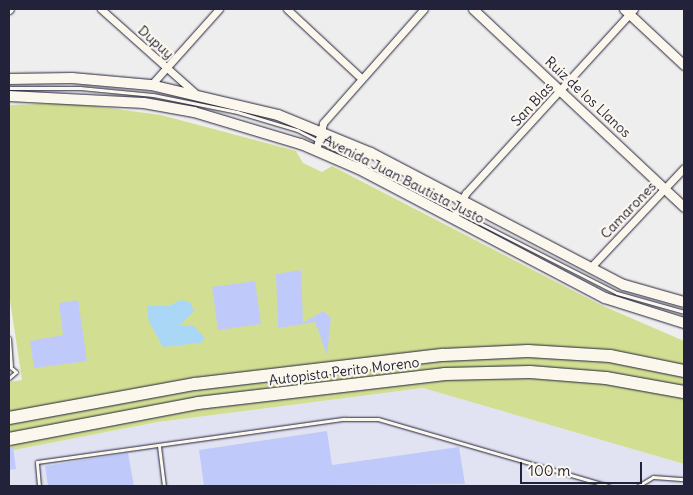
<!DOCTYPE html>
<html>
<head>
<meta charset="utf-8">
<style>
	body { margin:0 }
	#map { position:relative; width:693px; height:495px; overflow:hidden; background:#efeeef; font-family:Delius,sans-serif }
	div>[style] { position:absolute }
	[style*='--x'] { left:calc(var(--x)*1px); top:calc(var(--y)*1px); width:calc(var(--w)*1px); rotate:calc(var(--a)*1deg) }
	.built>* { inset:0; background:#e1e3f3 }
	.green>* { inset:0; background:#d2df92 }
	.water>* { inset:0; background:#aad7f6 }
	.building>* { inset:0; background:#bfcafb }
	.roads { filter:drop-shadow(0 0 1px #22223b) drop-shadow(0 0 1px #22223b) }
	.service>* { height:3px; margin:-1.5px; padding:0 1.5px; transform-origin:1.5px; border-radius:1.5px; background:#fbf7ec }
	.minor>* { height:7px; margin:-3.5px; padding:0 3.5px; transform-origin:3.5px; border-radius:3.5px; background:#fbf7ec }
	.tertiary>* { height:9px; margin:-4.5px; padding:0 4.5px; transform-origin:4.5px; border-radius:4.5px; background:#fbf7ec }
	.primary>* { height:10px; margin:-5px; padding:0 5px; transform-origin:5px; border-radius:5px; background:#fbf7ec }
	.motorway>* { height:12px; margin:-6px; padding:0 6px; transform-origin:6px; border-radius:6px; background:#fbf7ec }
	span { translate:-50% -50%; white-space:nowrap; text-align:center; line-height:1.15; -webkit-text-stroke:4.5px #fbf7ec; paint-order:stroke }
	.street-label { font-size:14px; color:#22223b }
	.frame { position:absolute; inset:0; border:10px solid #22223b; pointer-events:none }
	.scale { position:absolute; left:520px; top:462px; width:122px; height:22px; box-sizing:border-box; border:2px solid #22223b; border-top:0; padding-left:6px; font-size:15px; line-height:18px; white-space:nowrap; color:#22223b; -webkit-text-stroke:4px #fbf7ec; paint-order:stroke }
</style>
</head>
<body>
<div id="map">
	<div class="built">
		<i style="clip-path:polygon(423px 388px,684px 464px,684px 486px,9px 486px,9px 451px,158px 422px)"></i>
	</div>
	<div class="green">
		<i style="clip-path:polygon(71px 103px,161px 115px,296px 151px,303px 163px,322px 172px,332px 166px,601px 305px,684px 341px,684px 464px,423px 388px,158px 422px,9px 451px,9px 382px,22px 380px,9px 294px,9px 105px)"></i>
	</div>
	<div class="water">
		<i style="clip-path:polygon(181px 300px,190px 302px,194px 311px,179px 326px,193px 325px,205px 338px,200px 343px,163px 347px,149px 322px,147px 306px,168px 306px)"></i>
	</div>
	<div class="building">
		<i style="clip-path:polygon(301px 270px,303px 323px,323px 311px,331px 318px,327px 355px,315px 322px,278px 328px,276px 274px)"></i>
		<i style="clip-path:polygon(255px 281px,261px 324px,218px 330px,212px 287px)"></i>
		<i style="clip-path:polygon(78px 300px,87px 361px,34px 368px,30px 341px,63px 335px,59px 303px)"></i>
		<i style="clip-path:polygon(327px 431px,332px 465px,459px 447px,465px 484px,204px 486px,199px 450px)"></i>
		<i style="clip-path:polygon(9px 447px,13px 447px,16px 469px,9px 470px)"></i>
		<i style="clip-path:polygon(128px 453px,134px 486px,48px 486px,45px 466px)"></i>
	</div>
	<div class="roads">
		<div class="service">
			<i style="--x:9;--y:88;--w:71;--a:0"></i>
			<i style="--x:80;--y:88;--w:73;--a:5.5"></i>
			<i style="--x:153;--y:95;--w:86;--a:11.4"></i>
			<i style="--x:237;--y:112;--w:63;--a:16.7"></i>
			<i style="--x:297;--y:130;--w:359;--a:27"></i>
			<i style="--x:617;--y:293;--w:70;--a:15.8"></i>
			<i style="--x:9;--y:338;--w:28;--a:86"></i>
			<i style="--x:9;--y:378;--w:9;--a:-41"></i>
			<i style="--x:16;--y:372;--w:9;--a:-139"></i>
			<i style="--x:159;--y:446;--w:40;--a:82.9"></i>
			<i style="--x:39;--y:486;--w:24;--a:-95"></i>
			<i style="--x:37;--y:462;--w:310;--a:-8"></i>
			<i style="--x:344;--y:419;--w:34;--a:0"></i>
			<i style="--x:378;--y:419;--w:240;--a:16.2"></i>
			<i style="--x:638;--y:486;--w:17;--a:-31"></i>
			<i style="--x:653;--y:477;--w:31;--a:4"></i>
		</div>
		<div class="minor">
			<i style="--x:101;--y:9;--w:126;--a:41.8"></i>
			<i style="--x:287;--y:9;--w:101;--a:43"></i>
			<i style="--x:9;--y:10;--w:1;--a:-45"></i>
			<i style="--x:151;--y:85;--w:102;--a:-48.2"></i>
			<i style="--x:316;--y:150;--w:28;--a:-75"></i>
			<i style="--x:323;--y:123;--w:152;--a:-48.5"></i>
			<i style="--x:453;--y:218;--w:28;--a:-63"></i>
			<i style="--x:466;--y:193;--w:249;--a:-47.6"></i>
			<i style="--x:590;--y:268;--w:137;--a:-46.8"></i>
		</div>
		<div class="tertiary">
			<i style="--x:473;--y:9;--w:289;--a:43.2"></i>
			<i style="--x:624;--y:9;--w:82;--a:43"></i>
		</div>
		<div class="primary">
			<i style="--x:9;--y:79;--w:63;--a:-0.9"></i>
			<i style="--x:72;--y:78;--w:79;--a:5.1"></i>
			<i style="--x:151;--y:85;--w:130;--a:13.3"></i>
			<i style="--x:278;--y:115;--w:100;--a:22.2"></i>
			<i style="--x:371;--y:153;--w:285;--a:27.6"></i>
			<i style="--x:624;--y:285;--w:62;--a:15.8"></i>
			<i style="--x:9;--y:96;--w:135;--a:3"></i>
			<i style="--x:144;--y:103;--w:51;--a:10.2"></i>
			<i style="--x:194;--y:112;--w:112;--a:16.7"></i>
			<i style="--x:301;--y:144;--w:63;--a:23.3"></i>
			<i style="--x:359;--y:169;--w:278;--a:27.7"></i>
			<i style="--x:605;--y:298;--w:83;--a:17.6"></i>
		</div>
		<div class="motorway">
			<i style="--x:9;--y:418;--w:189;--a:-10.4"></i>
			<i style="--x:195;--y:384;--w:250;--a:-6.7"></i>
			<i style="--x:443;--y:355;--w:85;--a:-2.7"></i>
			<i style="--x:528;--y:351;--w:82;--a:3.5"></i>
			<i style="--x:610;--y:356;--w:76;--a:11.5"></i>
			<i style="--x:9;--y:439;--w:192;--a:-10.8"></i>
			<i style="--x:198;--y:403;--w:249;--a:-6.7"></i>
			<i style="--x:445;--y:374;--w:85;--a:-1.3"></i>
			<i style="--x:530;--y:372;--w:76;--a:4.5"></i>
			<i style="--x:606;--y:378;--w:79;--a:10.2"></i>
		</div>
	</div>
	<div class="street-label">
		<span style="left:156px;top:42px;rotate:42deg">Dupuy</span>
		<span style="left:588px;top:97px;rotate:43deg">Ruiz de los Llanos</span>
		<span style="left:532px;top:104px;rotate:-47deg">San Blas</span>
		<span style="left:404px;top:179px;rotate:27deg">Avenida Juan Bautista Justo</span>
		<span style="left:628px;top:210px;rotate:-46deg">Camarones</span>
		<span style="left:344px;top:371px;rotate:-7deg">Autopista Perito Moreno</span>
	</div>
	<div class="frame"></div>
	<div class="scale">100 m</div>
</div>
</body>
</html>
